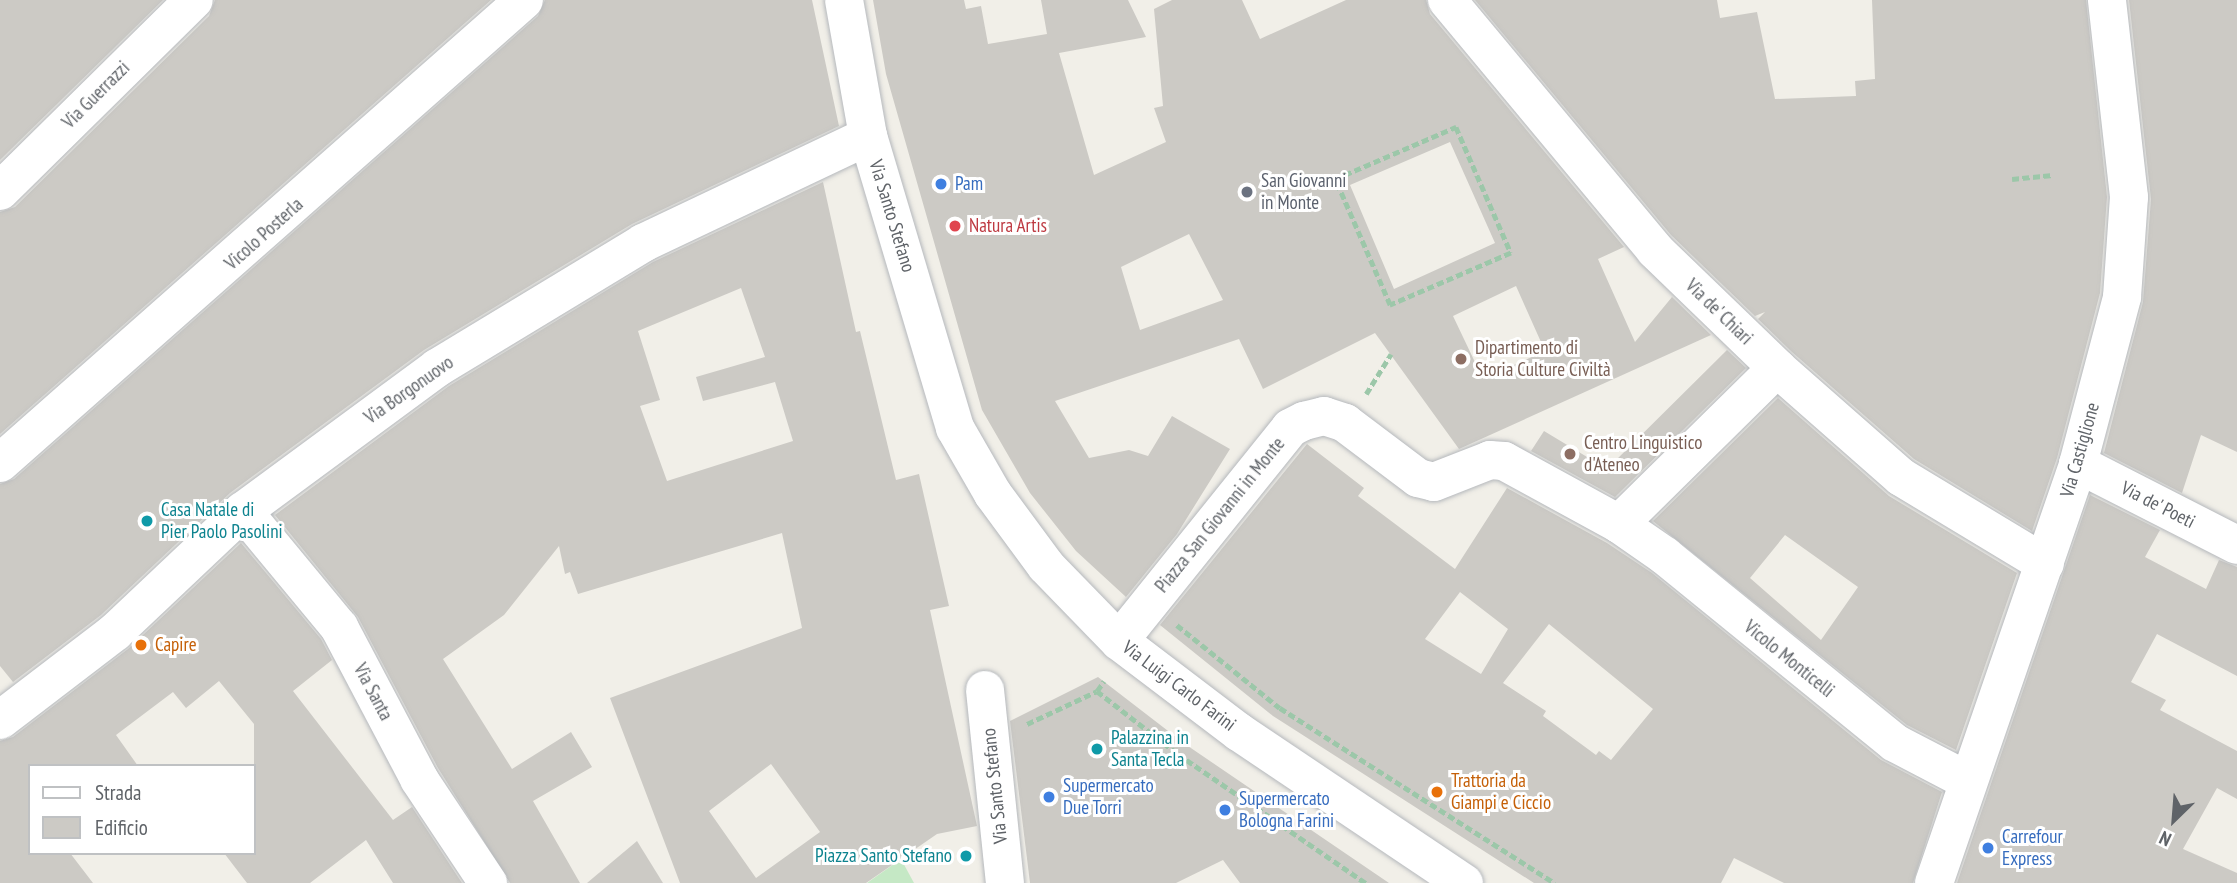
<!DOCTYPE html>
<html>
<head>
<meta charset="utf-8">
<style>
	body { margin:0 }
	#map { position:relative; width:2237px; height:883px; overflow:hidden; background:#f1efe8; font-family:"PT Sans Narrow",sans-serif }
	div>[style] { position:absolute }
	[style*='--x'] { left:calc(var(--x)*1px); top:calc(var(--y)*1px); width:calc(var(--w)*1px); rotate:calc(var(--a)*1deg) }
	.green>* { inset:0; background:#c5e8c5 }
	.building>* { inset:0; background:#cccac5 }
	.path>* { height:4.5px; margin-top:-2.25px; transform-origin:0; background:repeating-linear-gradient(90deg,#9cc7a9 0 7px,transparent 0 10.5px) }
	.roads { filter:drop-shadow(0 0 2px #b5b8bc) drop-shadow(0 0 2px #b5b8bc) }
	.minor>* { height:38px; margin:-19px; padding:0 19px; transform-origin:19px; border-radius:19px; background:#fff }
	.dots>* { width:19px; height:19px; translate:-50% -50%; box-sizing:border-box; border:4px solid #fff; border-radius:50% }
	span { translate:-50% -50%; white-space:nowrap; text-align:center; line-height:1.15; -webkit-text-stroke:6px #fff; paint-order:stroke }
	.street-label { font-size:19px; color:#5f6368 }
	.worship-label { font-size:19px; color:#5b616d }
	.left { translate:0 -50%; text-align:left }
	.shop-label { font-size:19px; color:#366cbe }
	.health-label { font-size:19px; color:#be3a42 }
	.education-label { font-size:19px; color:#785e54 }
	.culture-label { font-size:19px; color:#0d838f }
	.right { translate:-100% -50%; text-align:right }
	.food-label { font-size:19px; color:#c56008 }
	.legend { position:absolute; left:28px; top:764px; width:228px; height:91px; box-sizing:border-box; background:#fff; border:2px solid #bfc1c3; margin:0; padding:9px 12px; list-style:none; font-size:21px; color:#5f6368 }
	.legend li { display:flex; align-items:center; gap:14px; height:35px }
	.legend b { width:35px; border:2px solid #bfc1c3 }
	.north { position:absolute; left:2139px; top:785px; width:70px; height:70px; -webkit-text-stroke:5px #fff; paint-order:stroke; rotate:205deg; font-size:19px; font-weight:700; line-height:28px; text-align:center; color:#5f6368 }
	.north::after { content:''; display:block; margin:auto; width:24px; height:32px; background:#5f6368; clip-path:polygon(50% 0,100% 100%,50% 72%,0 100%) }
</style>
</head>
<body>
<div id="map">
	<div class="green">
		<i style="clip-path:polygon(901px 859px,914px 883px,867px 883px)"></i>
	</div>
	<div class="building">
		<i style="clip-path:polygon(0 0,163px 0,0 160px)"></i>
		<i style="clip-path:polygon(215px 0,491px 0,0 434px,0 212px,15px 207px,209px 16px)"></i>
		<i style="clip-path:polygon(545px 0,812px 0,839px 126px,632px 224px,424px 350px,230px 493px,101px 615px,13px 682px,0 666px,0 484px,14px 479px,538px 16px)"></i>
		<i style="clip-path:polygon(evenodd,873px 0,964px 0,966px 9px,981px 6px,988px 44px,1047px 34px,1041px 0,1128px 0,1146px 37px,1059px 53px,1094px 175px,1166px 142px,1154px 108px,1163px 106px,1154px 9px,1172px 0,1242px 0,1260px 39px,1346px 0,1426px 0,1430px 14px,1624px 247px,1598px 259px,1635px 342px,1672px 297px,1711px 335px,1459px 449px,1375px 333px,1263px 389px,1239px 339px,1055px 401px,1089px 458px,1129px 450px,1148px 456px,1172px 416px,1230px 449px,1177px 534px,1126px 597px,1076px 551px,1030px 493px,982px 410px,886px 74px,873px 0,1450px 142px,1495px 243px,1394px 289px,1350px 185px,1450px 142px,873px 0,1189px 234px,1223px 300px,1140px 330px,1121px 267px,1189px 234px,873px 0,1516px 286px,1545px 351px,1483px 379px,1453px 316px,1516px 286px)"></i>
		<i style="clip-path:polygon(1475px 0,1717px 0,1720px 18px,1757px 12px,1775px 99px,1856px 96px,1855px 81px,1875px 79px,1872px 0,2086px 0,2107px 197px,2100px 293px,2057px 458px,2032px 531px,1914px 459px,1792px 352px,1758px 319px,1765px 312px,1755px 316px,1671px 235px)"></i>
		<i style="clip-path:polygon(2129px 0,2237px 0,2237px 452px,2201px 435px,2182px 493px,2104px 453px,2143px 302px,2151px 199px)"></i>
		<i style="clip-path:polygon(evenodd,823px 182px,856px 332px,860px 331px,896px 480px,919px 474px,949px 606px,930px 610px,977px 826px,937px 834px,866px 883px,680px 883px,610px 698px,802px 628px,782px 533px,578px 594px,570px 572px,565px 574px,559px 546px,504px 615px,443px 659px,512px 769px,571px 732px,592px 767px,533px 801px,580px 883px,510px 883px,438px 768px,358px 617px,275px 515px,449px 386px,653px 262px,823px 182px,741px 288px,765px 357px,696px 377px,703px 401px,775px 382px,793px 441px,667px 481px,640px 406px,660px 400px,638px 331px,741px 288px,823px 182px,771px 764px,820px 832px,756px 878px,709px 811px,771px 764px)"></i>
		<i style="clip-path:polygon(1727px 350px,1746px 368px,1615px 497px,1531px 451px,1544px 431px,1607px 469px)"></i>
		<i style="clip-path:polygon(evenodd,1778px 398px,1889px 496px,2017px 573px,1956px 750px,1907px 725px,1653px 521px,1778px 398px,1785px 535px,1858px 587px,1821px 640px,1750px 578px,1785px 535px)"></i>
		<i style="clip-path:polygon(evenodd,1307px 444px,1364px 488px,1358px 496px,1455px 569px,1507px 488px,1607px 543px,1652px 573px,1881px 760px,1942px 792px,1913px 883px,1784px 883px,1734px 858px,1721px 883px,1534px 883px,1273px 716px,1160px 625px,1307px 444px,1460px 592px,1508px 629px,1481px 674px,1425px 639px,1460px 592px,1307px 444px,1549px 624px,1653px 709px,1611px 760px,1599px 751px,1596px 755px,1543px 716px,1546px 711px,1503px 683px,1549px 624px)"></i>
		<i style="clip-path:polygon(2090px 495px,2160px 530px,2145px 557px,2206px 589px,2219px 560px,2237px 567px,2237px 676px,2157px 634px,2131px 682px,2166px 700px,2160px 710px,2237px 751px,2237px 799px,2217px 788px,2183px 849px,2237px 873px,2237px 883px,1957px 883px)"></i>
		<i style="clip-path:polygon(241px 543px,321px 639px,332px 660px,293px 691px,393px 820px,412px 807px,462px 883px,393px 883px,366px 840px,310px 883px,247px 883px,224px 853px,254px 853px,254px 724px,219px 681px,186px 708px,173px 692px,116px 735px,138px 766px,30px 766px,30px 853px,70px 853px,93px 883px,0 883px,0 741px,13px 737px,128px 649px)"></i>
		<i style="clip-path:polygon(1098px 677px,1185px 744px,1389px 883px,1240px 883px,1223px 860px,1176px 883px,1030px 883px,1010px 721px)"></i>
		<i style="clip-path:polygon(637px 841px,663px 883px,587px 883px)"></i>
	</div>
	<div class="path">
		<i style="--x:1456;--y:127;--w:137;--a:66.4"></i>
		<i style="--x:1511;--y:253;--w:132;--a:156.7"></i>
		<i style="--x:1390;--y:305;--w:137;--a:-113.6"></i>
		<i style="--x:1335;--y:179;--w:132;--a:-23.3"></i>
		<i style="--x:2012;--y:179;--w:41;--a:-5.6"></i>
		<i style="--x:1366;--y:394;--w:47;--a:-58"></i>
		<i style="--x:1177;--y:625;--w:132;--a:38.9"></i>
		<i style="--x:1280;--y:708;--w:326;--a:32.5"></i>
		<i style="--x:1097;--y:691;--w:12;--a:-55"></i>
		<i style="--x:1027;--y:724;--w:77;--a:-25.2"></i>
		<i style="--x:1097;--y:691;--w:103;--a:37.9"></i>
		<i style="--x:1178;--y:754;--w:228;--a:34.5"></i>
	</div>
	<div class="roads">
		<div class="minor">
			<i style="--x:844;--y:0;--w:138;--a:80"></i>
			<i style="--x:868;--y:136;--w:305;--a:73.4"></i>
			<i style="--x:955;--y:428;--w:76;--a:60.1"></i>
			<i style="--x:993;--y:494;--w:89;--a:53.6"></i>
			<i style="--x:1046;--y:566;--w:105;--a:45.8"></i>
			<i style="--x:1119;--y:641;--w:151;--a:37.2"></i>
			<i style="--x:1239;--y:732;--w:271;--a:33.9"></i>
			<i style="--x:1447;--y:0;--w:325;--a:50.2"></i>
			<i style="--x:1655;--y:250;--w:170;--a:44"></i>
			<i style="--x:1777;--y:368;--w:165;--a:41.3"></i>
			<i style="--x:1901;--y:477;--w:168;--a:31.1"></i>
			<i style="--x:0;--y:191;--w:272;--a:-44.6"></i>
			<i style="--x:1777;--y:368;--w:222;--a:135.4"></i>
			<i style="--x:1619;--y:524;--w:56;--a:34.8"></i>
			<i style="--x:1665;--y:556;--w:296;--a:39.1"></i>
			<i style="--x:1895;--y:743;--w:82;--a:27.5"></i>
			<i style="--x:0;--y:463;--w:699;--a:-41.46"></i>
			<i style="--x:2078;--y:464;--w:178;--a:27"></i>
			<i style="--x:243;--y:511;--w:151;--a:50.4"></i>
			<i style="--x:339;--y:627;--w:172;--a:62.2"></i>
			<i style="--x:419;--y:779;--w:125;--a:56.4"></i>
			<i style="--x:1119;--y:641;--w:273;--a:-51.2"></i>
			<i style="--x:1290;--y:428;--w:16;--a:-27"></i>
			<i style="--x:1304;--y:421;--w:21;--a:-14"></i>
			<i style="--x:1324;--y:416;--w:22;--a:18"></i>
			<i style="--x:1345;--y:423;--w:91;--a:37"></i>
			<i style="--x:1418;--y:478;--w:16;--a:14"></i>
			<i style="--x:1434;--y:482;--w:60;--a:-21.4"></i>
			<i style="--x:1490;--y:460;--w:14;--a:4"></i>
			<i style="--x:1504;--y:461;--w:131;--a:28.7"></i>
			<i style="--x:985;--y:690;--w:194;--a:84.1"></i>
			<i style="--x:0;--y:720;--w:145;--a:-37.4"></i>
			<i style="--x:115;--y:632;--w:176;--a:-43.4"></i>
			<i style="--x:243;--y:511;--w:241;--a:-36.4"></i>
			<i style="--x:437;--y:368;--w:241;--a:-31.2"></i>
			<i style="--x:643;--y:243;--w:249;--a:-25.4"></i>
			<i style="--x:1934;--y:883;--w:443;--a:-71"></i>
			<i style="--x:2078;--y:464;--w:173;--a:-75.2"></i>
			<i style="--x:2122;--y:297;--w:100;--a:-86"></i>
			<i style="--x:2129;--y:197;--w:198;--a:-96.4"></i>
		</div>
	</div>
	<div class="dots">
		<i style="left:941px;top:184px;background:#3f7fe0"></i>
		<i style="left:1247px;top:192px;background:#6b7280"></i>
		<i style="left:955px;top:226px;background:#e0444e"></i>
		<i style="left:1461px;top:359px;background:#8d6e63"></i>
		<i style="left:1570px;top:454px;background:#8d6e63"></i>
		<i style="left:147px;top:521px;background:#0f9aa8"></i>
		<i style="left:141px;top:645px;background:#e8710a"></i>
		<i style="left:1097px;top:749px;background:#0f9aa8"></i>
		<i style="left:1437px;top:792px;background:#e8710a"></i>
		<i style="left:1049px;top:797px;background:#3f7fe0"></i>
		<i style="left:1225px;top:810px;background:#3f7fe0"></i>
		<i style="left:1988px;top:848px;background:#3f7fe0"></i>
		<i style="left:966px;top:856px;background:#0f9aa8"></i>
	</div>
	<div class="street-label">
		<span style="left:96px;top:95px;rotate:-45deg">Via Guerrazzi</span>
		<span style="left:892px;top:216px;rotate:73deg">Via Santo Stefano</span>
		<span style="left:264px;top:234px;rotate:-42deg">Vicolo Posterla</span>
		<span style="left:1719px;top:312px;rotate:44deg">Via de' Chiari</span>
		<span style="left:409px;top:390px;rotate:-35deg">Via Borgonuovo</span>
		<span style="left:2080px;top:450px;rotate:-74deg">Via Castiglione</span>
		<span style="left:2158px;top:505px;rotate:27deg">Via de' Poeti</span>
		<span style="left:1220px;top:515px;rotate:-51deg">Piazza San Giovanni in Monte</span>
		<span style="left:1789px;top:659px;rotate:39deg">Vicolo Monticelli</span>
		<span style="left:1179px;top:686px;rotate:37deg">Via Luigi Carlo Farini</span>
		<span style="left:373px;top:692px;rotate:62deg">Via Santa</span>
		<span style="left:995px;top:786px;rotate:-96deg">Via Santo Stefano</span>
	</div>
	<div class="worship-label">
		<span class="left" style="left:1261px;top:192px">San Giovanni<br>in Monte</span>
	</div>
	<div class="shop-label">
		<span class="left" style="left:955px;top:184px">Pam</span>
		<span class="left" style="left:1063px;top:797px">Supermercato<br>Due Torri</span>
		<span class="left" style="left:1239px;top:810px">Supermercato<br>Bologna Farini</span>
		<span class="left" style="left:2002px;top:848px">Carrefour<br>Express</span>
	</div>
	<div class="health-label">
		<span class="left" style="left:969px;top:226px">Natura Artis</span>
	</div>
	<div class="education-label">
		<span class="left" style="left:1475px;top:359px">Dipartimento di<br>Storia Culture Civiltà</span>
		<span class="left" style="left:1584px;top:454px">Centro Linguistico<br>d'Ateneo</span>
	</div>
	<div class="culture-label">
		<span class="left" style="left:161px;top:521px">Casa Natale di<br>Pier Paolo Pasolini</span>
		<span class="left" style="left:1111px;top:749px">Palazzina in<br>Santa Tecla</span>
		<span class="right" style="left:952px;top:856px">Piazza Santo Stefano</span>
	</div>
	<div class="food-label">
		<span class="left" style="left:155px;top:645px">Capire</span>
		<span class="left" style="left:1451px;top:792px">Trattoria da<br>Giampi e Ciccio</span>
	</div>
	<ul class="legend">
	<li><b style="height:9px;background:#fff"></b>Strada</li>
	<li><b style="height:19px;background:#cccac5"></b>Edificio</li>
	</ul>
	<div class="north">N</div>
</div>
</body>
</html>
